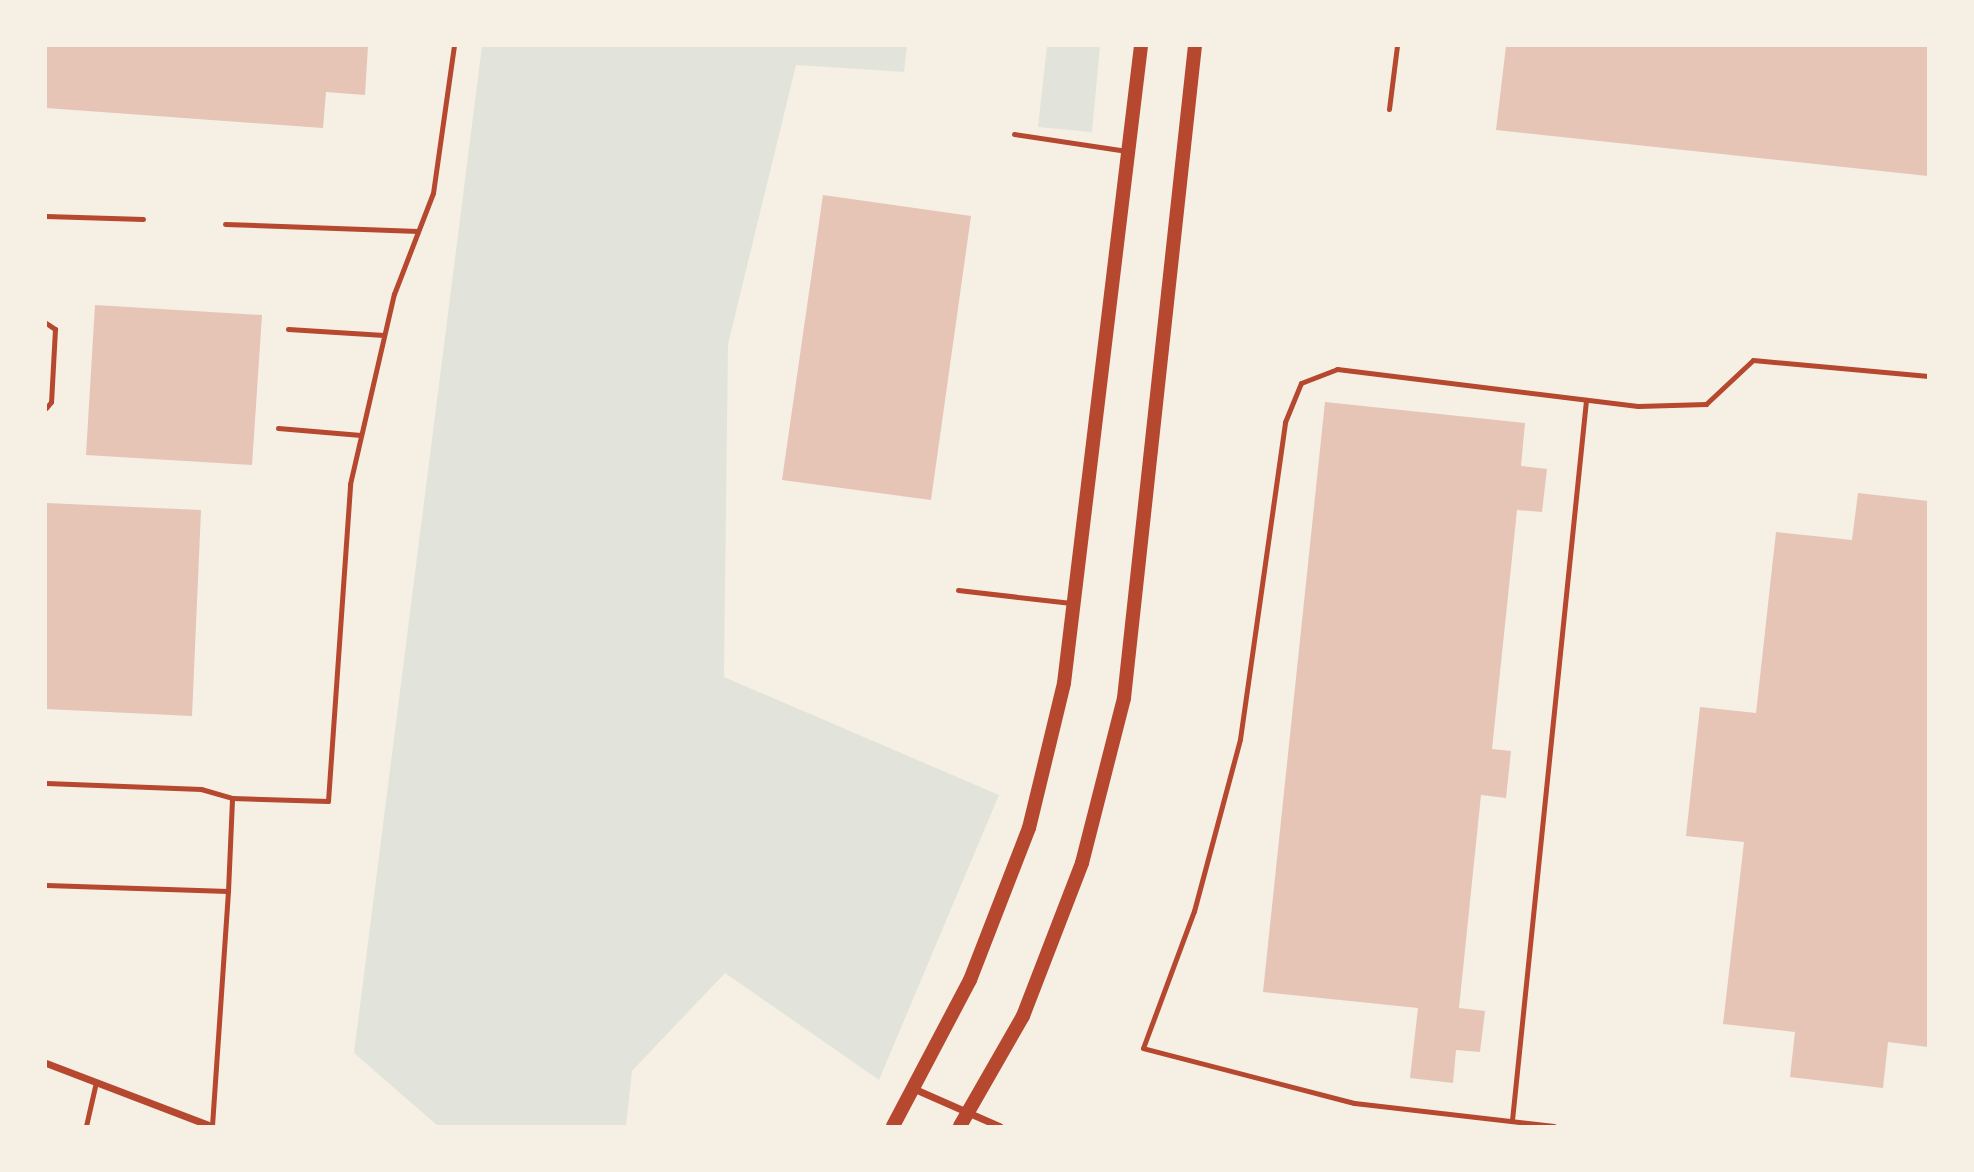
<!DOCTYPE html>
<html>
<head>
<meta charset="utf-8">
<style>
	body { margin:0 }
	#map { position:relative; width:1974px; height:1172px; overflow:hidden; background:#f6efe4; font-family:Merriweather,serif }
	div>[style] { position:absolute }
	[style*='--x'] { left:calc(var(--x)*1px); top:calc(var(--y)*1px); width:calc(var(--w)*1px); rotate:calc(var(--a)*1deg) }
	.green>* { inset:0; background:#e2e4dc }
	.building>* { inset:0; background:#e6c5b7 }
	.service>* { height:5px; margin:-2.5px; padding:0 2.5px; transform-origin:2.5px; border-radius:2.5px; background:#b5482f }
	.minor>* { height:7px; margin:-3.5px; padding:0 3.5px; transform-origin:3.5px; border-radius:3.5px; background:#b5482f }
	.secondary>* { height:14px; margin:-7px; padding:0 7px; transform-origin:7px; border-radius:7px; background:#b5482f }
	span { translate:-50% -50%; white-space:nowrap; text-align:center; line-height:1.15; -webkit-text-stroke:5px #f6efe4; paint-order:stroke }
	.frame { position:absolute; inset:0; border:47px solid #f6efe4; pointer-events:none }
</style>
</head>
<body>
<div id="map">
	<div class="green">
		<i style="clip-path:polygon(482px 46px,907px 46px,904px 72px,796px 65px,728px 344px,724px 677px,999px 795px,879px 1080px,725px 973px,632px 1071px,626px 1126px,438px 1126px,354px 1053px)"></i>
		<i style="clip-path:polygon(1047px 46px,1100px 46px,1092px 132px,1038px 127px)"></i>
	</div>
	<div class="building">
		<i style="clip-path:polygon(46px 46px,368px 46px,365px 95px,326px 92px,323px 128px,46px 108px)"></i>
		<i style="clip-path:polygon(1506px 46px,1928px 46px,1928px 176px,1496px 130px)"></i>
		<i style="clip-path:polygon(823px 195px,971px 216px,931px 500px,782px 480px)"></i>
		<i style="clip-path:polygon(95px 305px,262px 315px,252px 465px,86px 455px)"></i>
		<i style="clip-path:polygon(1325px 402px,1525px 423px,1521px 466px,1547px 469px,1542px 512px,1517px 510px,1492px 749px,1511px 751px,1506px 798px,1481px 795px,1459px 1008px,1485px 1011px,1480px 1052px,1456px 1050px,1453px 1083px,1410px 1078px,1418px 1008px,1263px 992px)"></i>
		<i style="clip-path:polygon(1858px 493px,1928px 501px,1928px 1047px,1888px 1042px,1883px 1088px,1790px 1077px,1795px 1032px,1723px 1024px,1744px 842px,1686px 836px,1700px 707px,1756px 713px,1776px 532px,1852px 540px)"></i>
		<i style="clip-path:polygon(46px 503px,201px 510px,192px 716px,46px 709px)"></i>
	</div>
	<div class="service">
		<i style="--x:1389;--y:109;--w:64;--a:-82.8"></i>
		<i style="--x:1014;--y:134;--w:114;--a:8.6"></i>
		<i style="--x:46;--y:216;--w:97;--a:1.8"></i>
		<i style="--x:225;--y:224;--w:193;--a:2.1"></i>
		<i style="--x:46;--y:323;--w:11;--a:34"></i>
		<i style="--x:55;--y:329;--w:73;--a:93.1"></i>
		<i style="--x:51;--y:402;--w:8;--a:130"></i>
		<i style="--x:288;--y:329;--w:96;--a:3.6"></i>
		<i style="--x:278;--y:428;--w:83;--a:4.8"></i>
		<i style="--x:958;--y:590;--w:114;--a:6.6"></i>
		<i style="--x:46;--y:783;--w:155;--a:2.2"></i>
		<i style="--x:201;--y:789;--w:32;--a:16"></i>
		<i style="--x:46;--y:885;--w:182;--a:1.9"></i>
		<i style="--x:228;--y:891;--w:236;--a:93.9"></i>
		<i style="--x:228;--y:891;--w:93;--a:-87.5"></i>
		<i style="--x:232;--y:798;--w:96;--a:1.8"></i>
		<i style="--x:328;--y:801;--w:318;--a:-86"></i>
		<i style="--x:350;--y:484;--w:195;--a:-77"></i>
		<i style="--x:394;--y:294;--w:108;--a:-68.9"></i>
		<i style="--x:433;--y:193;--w:148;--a:-81.9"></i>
		<i style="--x:1512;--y:1120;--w:724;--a:-84.13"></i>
		<i style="--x:86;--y:1126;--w:45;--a:-77.2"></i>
		<i style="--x:1554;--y:1126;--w:201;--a:-173.4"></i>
		<i style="--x:1354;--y:1103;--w:218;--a:-165.4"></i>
		<i style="--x:1143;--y:1048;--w:146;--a:-69.6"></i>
		<i style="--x:1194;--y:911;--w:178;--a:-75"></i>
		<i style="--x:1240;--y:739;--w:320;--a:-81.9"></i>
		<i style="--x:1285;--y:422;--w:42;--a:-67.7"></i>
		<i style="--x:1301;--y:383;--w:39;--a:-21"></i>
		<i style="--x:1337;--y:369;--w:303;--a:7"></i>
		<i style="--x:1638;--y:406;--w:68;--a:-1.7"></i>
		<i style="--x:1706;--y:404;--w:64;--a:-43.1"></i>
		<i style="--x:1753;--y:360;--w:176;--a:5.2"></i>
	</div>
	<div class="minor">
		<i style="--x:46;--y:1063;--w:177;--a:20.9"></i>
		<i style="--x:917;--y:1090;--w:90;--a:23.7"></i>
	</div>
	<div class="secondary">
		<i style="--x:893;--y:1126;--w:165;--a:-62.2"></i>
		<i style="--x:970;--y:980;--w:163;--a:-68.8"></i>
		<i style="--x:1029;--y:828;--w:149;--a:-76.4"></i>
		<i style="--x:1064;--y:683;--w:642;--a:-83.11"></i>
		<i style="--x:960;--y:1126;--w:127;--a:-60.2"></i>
		<i style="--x:1023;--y:1016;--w:164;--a:-68.9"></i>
		<i style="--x:1082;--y:863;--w:170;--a:-75.7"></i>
		<i style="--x:1124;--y:698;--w:656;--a:-83.79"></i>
	</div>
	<div class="frame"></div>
</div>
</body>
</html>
